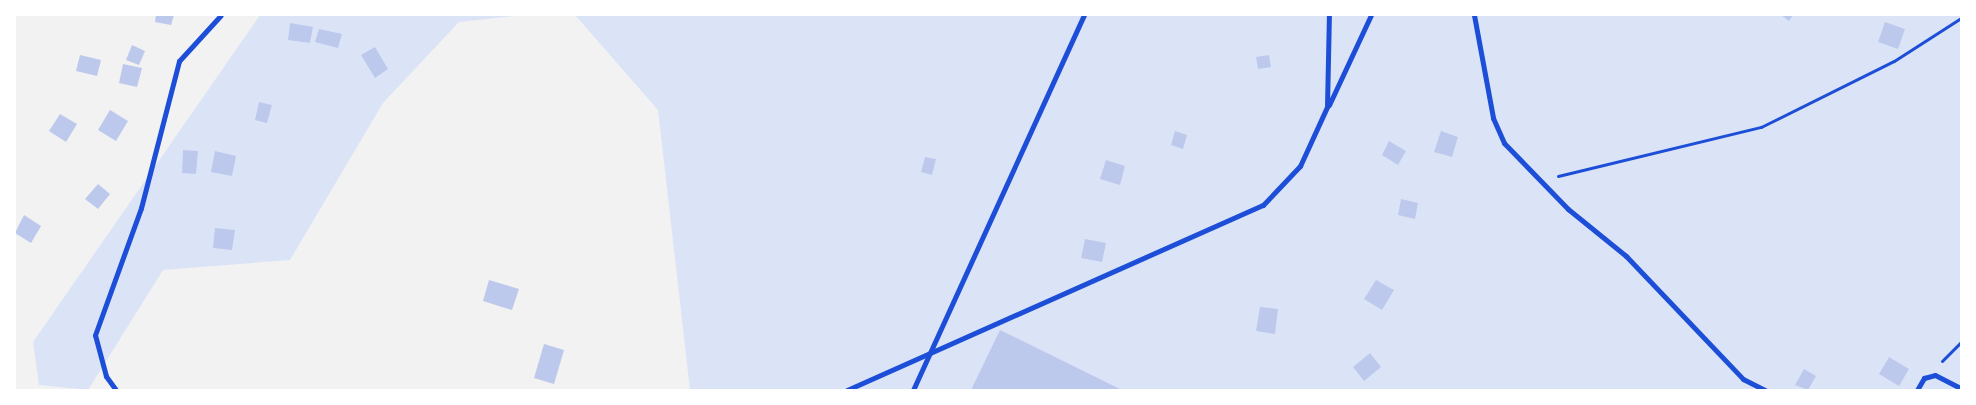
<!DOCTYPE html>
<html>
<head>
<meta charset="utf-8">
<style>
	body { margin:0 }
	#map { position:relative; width:1976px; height:405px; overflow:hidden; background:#f2f2f2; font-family:Rubik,sans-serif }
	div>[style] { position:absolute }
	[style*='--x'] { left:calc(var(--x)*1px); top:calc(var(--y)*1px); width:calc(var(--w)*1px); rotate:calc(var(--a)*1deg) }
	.green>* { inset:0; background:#dbe4f7 }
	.building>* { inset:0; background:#bdc9ec }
	.path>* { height:3px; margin:-1.5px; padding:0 1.5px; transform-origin:1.5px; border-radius:1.5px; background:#1d4ed8 }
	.minor>* { height:5px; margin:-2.5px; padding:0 2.5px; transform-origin:2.5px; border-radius:2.5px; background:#1d4ed8 }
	span { translate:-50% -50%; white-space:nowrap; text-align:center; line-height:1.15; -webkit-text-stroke:4.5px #fff; paint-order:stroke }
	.frame { position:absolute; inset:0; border:16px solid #fff; pointer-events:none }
</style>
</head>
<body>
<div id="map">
	<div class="green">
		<i style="clip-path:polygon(260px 15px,523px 15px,459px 22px,383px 103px,290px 260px,163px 270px,88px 390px,39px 385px,33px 342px)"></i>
		<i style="clip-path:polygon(575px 15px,1961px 15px,1961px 390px,690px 390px,658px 110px)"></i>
	</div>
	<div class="building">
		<i style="clip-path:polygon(156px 15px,174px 15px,171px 25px,155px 22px)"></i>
		<i style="clip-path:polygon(1781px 15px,1793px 15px,1789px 21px)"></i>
		<i style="clip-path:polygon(1885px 22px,1905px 29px,1898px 49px,1878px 42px)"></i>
		<i style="clip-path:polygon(290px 23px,313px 27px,310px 43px,288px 40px)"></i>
		<i style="clip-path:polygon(319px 29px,342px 34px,338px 48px,315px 42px)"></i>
		<i style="clip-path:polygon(132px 45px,145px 51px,139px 65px,126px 60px)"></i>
		<i style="clip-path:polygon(375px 47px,388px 69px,375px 78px,361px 55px)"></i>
		<i style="clip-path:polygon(80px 55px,101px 60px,97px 76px,76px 71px)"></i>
		<i style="clip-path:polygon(1269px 55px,1271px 67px,1258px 69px,1256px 57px)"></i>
		<i style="clip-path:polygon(123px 64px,142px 68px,137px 87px,119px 83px)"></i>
		<i style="clip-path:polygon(259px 102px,272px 105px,267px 123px,255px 120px)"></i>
		<i style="clip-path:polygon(110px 110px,128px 121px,116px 141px,98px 130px)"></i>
		<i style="clip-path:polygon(60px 114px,77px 124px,66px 142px,49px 131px)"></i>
		<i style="clip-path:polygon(1175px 131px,1187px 135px,1183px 149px,1171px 145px)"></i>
		<i style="clip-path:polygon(1441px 131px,1458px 137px,1452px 157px,1434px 152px)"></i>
		<i style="clip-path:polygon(1389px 141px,1406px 151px,1398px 165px,1382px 155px)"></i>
		<i style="clip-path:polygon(183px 150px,198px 151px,196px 174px,182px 173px)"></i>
		<i style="clip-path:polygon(215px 151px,236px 156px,232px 176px,211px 172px)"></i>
		<i style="clip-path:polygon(925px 157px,936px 159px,932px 175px,921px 172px)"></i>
		<i style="clip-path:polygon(1106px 160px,1125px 166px,1120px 185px,1100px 179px)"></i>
		<i style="clip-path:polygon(98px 184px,110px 194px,98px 209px,85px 199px)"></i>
		<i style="clip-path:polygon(1401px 199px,1418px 203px,1415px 219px,1398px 215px)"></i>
		<i style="clip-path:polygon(24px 215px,41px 226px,31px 243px,15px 233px)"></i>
		<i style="clip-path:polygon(215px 228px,235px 230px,232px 250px,213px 248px)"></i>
		<i style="clip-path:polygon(1085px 239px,1106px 243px,1102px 262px,1081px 258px)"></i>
		<i style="clip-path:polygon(489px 280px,519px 289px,512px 310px,483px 301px)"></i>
		<i style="clip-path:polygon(1376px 280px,1394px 290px,1382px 310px,1364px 299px)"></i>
		<i style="clip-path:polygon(1260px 307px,1278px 309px,1275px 334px,1256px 331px)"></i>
		<i style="clip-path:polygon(1000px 330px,1122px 390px,971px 390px)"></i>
		<i style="clip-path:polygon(544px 344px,564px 350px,554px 384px,534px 378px)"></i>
		<i style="clip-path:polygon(1370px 353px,1381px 367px,1364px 381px,1353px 367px)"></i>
		<i style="clip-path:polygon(1889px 357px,1909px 369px,1899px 386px,1879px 374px)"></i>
		<i style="clip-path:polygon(1804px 369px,1816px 376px,1808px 390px,1795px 385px)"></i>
	</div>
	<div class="path">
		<i style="--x:1558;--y:176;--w:209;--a:-13.6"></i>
		<i style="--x:1761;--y:127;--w:148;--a:-26.4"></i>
		<i style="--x:1894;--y:61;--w:80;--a:-32.7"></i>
		<i style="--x:1942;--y:361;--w:27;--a:-45"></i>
	</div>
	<div class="minor">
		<i style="--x:1474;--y:15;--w:105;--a:79.5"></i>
		<i style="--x:1493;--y:118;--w:27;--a:66"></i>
		<i style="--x:1504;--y:143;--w:92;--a:45.9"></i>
		<i style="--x:1568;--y:209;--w:75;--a:39"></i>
		<i style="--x:1626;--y:256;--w:170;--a:46.4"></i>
		<i style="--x:1743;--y:379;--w:25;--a:27"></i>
		<i style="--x:1329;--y:105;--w:99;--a:-65"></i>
		<i style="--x:116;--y:390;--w:17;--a:-126"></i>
		<i style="--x:106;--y:376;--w:42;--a:-105"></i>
		<i style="--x:95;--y:335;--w:135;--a:-70.1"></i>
		<i style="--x:141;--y:208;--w:152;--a:-75.5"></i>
		<i style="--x:179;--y:61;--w:62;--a:-47.6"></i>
		<i style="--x:847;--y:390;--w:455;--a:-24"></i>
		<i style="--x:1263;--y:205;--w:54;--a:-46.5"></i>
		<i style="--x:1300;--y:166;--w:65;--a:-65.4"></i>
		<i style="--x:1327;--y:107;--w:92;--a:-88.8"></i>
		<i style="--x:913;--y:390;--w:412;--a:-65.5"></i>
		<i style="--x:1917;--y:390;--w:14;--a:-60"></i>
		<i style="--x:1924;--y:378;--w:11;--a:-15"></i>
		<i style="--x:1935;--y:375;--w:29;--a:27"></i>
	</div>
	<div class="frame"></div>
</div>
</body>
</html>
